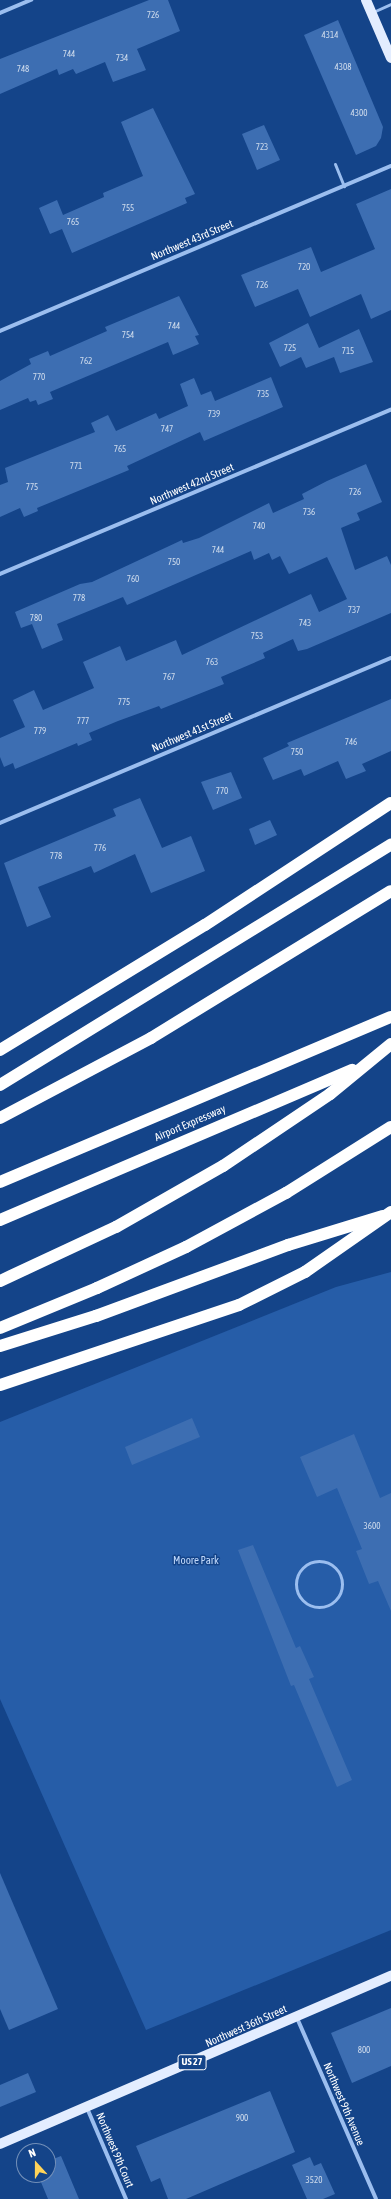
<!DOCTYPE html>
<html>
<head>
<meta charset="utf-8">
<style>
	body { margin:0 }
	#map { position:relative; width:391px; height:2199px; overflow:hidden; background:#144489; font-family:"Asap Condensed",sans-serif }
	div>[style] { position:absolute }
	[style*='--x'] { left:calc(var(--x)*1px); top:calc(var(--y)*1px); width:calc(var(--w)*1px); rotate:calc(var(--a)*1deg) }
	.green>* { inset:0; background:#265da8 }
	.building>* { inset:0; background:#3d6eb2 }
	.service>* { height:3px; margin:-1.5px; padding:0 1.5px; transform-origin:1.5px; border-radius:1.5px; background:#9bbeef }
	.service>.ring { margin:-1.5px; padding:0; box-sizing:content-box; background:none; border:3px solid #9bbeef; border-radius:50% }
	.minor>* { height:4px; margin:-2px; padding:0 2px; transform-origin:2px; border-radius:2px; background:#9bbeef }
	.primary>* { height:10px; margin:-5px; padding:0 5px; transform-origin:5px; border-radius:5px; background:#e3edff }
	.motorway>* { height:12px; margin:-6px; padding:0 6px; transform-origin:6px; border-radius:6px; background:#fff }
	span { translate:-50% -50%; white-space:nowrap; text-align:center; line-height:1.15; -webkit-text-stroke:3px #144489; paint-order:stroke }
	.number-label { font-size:9px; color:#cedbec }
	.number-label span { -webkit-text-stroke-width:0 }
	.shield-label span { padding:1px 3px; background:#144489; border:1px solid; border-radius:3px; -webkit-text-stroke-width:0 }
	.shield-label { font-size:10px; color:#fff; font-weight:700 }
	.street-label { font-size:11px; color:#fff }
	.park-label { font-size:11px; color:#c1d9fb }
	.north { position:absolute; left:16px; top:2143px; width:40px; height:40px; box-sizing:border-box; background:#144489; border:1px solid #728fb8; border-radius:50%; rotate:339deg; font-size:11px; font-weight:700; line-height:16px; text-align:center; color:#fff }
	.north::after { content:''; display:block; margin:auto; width:14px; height:18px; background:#ffd459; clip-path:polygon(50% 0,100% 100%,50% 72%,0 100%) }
</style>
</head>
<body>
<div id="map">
	<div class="green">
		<i style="clip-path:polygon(391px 1272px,391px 1930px,146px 2030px,0 1699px,0 1422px,336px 1287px)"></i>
	</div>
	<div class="building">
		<i style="clip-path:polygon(149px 0,168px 0,180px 31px,137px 49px,146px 70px,113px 82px,105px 62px,76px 74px,73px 69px,59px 75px,57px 69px,0 94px,0 59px)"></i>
		<i style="clip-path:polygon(338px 20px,383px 127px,381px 138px,376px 146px,356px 155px,304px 35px)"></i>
		<i style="clip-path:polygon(153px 108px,195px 194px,185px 198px,187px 203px,72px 253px,62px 229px,50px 234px,39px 208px,57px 200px,63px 215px,104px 197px,103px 193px,143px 176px,121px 122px)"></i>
		<i style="clip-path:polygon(264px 125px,280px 160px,257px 170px,242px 134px)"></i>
		<i style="clip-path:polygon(391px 189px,391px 310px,371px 319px,361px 294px,310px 317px,298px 289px,255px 307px,241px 275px,311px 247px,321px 272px,375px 249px,356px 204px)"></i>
		<i style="clip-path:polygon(179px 296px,199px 335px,195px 336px,199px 344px,173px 355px,168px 342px,50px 392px,53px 399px,38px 405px,36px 400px,30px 402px,28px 398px,0 410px,0 381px,31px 364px,29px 359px,48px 351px,50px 356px,107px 331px,105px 327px)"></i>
		<i style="clip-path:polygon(308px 323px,319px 348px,359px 329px,373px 362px,340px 373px,334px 357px,306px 368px,301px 357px,280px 367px,269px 343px)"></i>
		<i style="clip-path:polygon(271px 377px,283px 407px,204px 441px,200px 432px,127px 466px,129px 470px,37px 508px,38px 511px,24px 517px,20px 508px,0 517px,0 485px,8px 482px,5px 468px,95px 432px,91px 423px,108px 415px,116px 431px,156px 413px,159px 419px,188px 406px,180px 384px,194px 378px,201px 395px,211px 391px,215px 401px)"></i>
		<i style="clip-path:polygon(366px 464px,382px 502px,357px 513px,360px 520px,341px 528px,355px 570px,387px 556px,391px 565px,391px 613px,307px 649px,298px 651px,293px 639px,263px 653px,265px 658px,221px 677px,224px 684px,161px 709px,159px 706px,118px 721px,89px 733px,92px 740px,78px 746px,77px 743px,15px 769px,13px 763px,4px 767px,0 757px,0 738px,25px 727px,13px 700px,34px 690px,43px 710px,94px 688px,83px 662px,120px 646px,126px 661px,176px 640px,182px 655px,311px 594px,319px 612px,347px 599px,327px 557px,289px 574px,280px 556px,272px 560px,269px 553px,254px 560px,251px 551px,127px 605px,123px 597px,57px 624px,63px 640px,42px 649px,32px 624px,21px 628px,15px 612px,80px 584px,92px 582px,182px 540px,183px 543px,199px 538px,269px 503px,273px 513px,304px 499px,302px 494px,327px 481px)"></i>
		<i style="clip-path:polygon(391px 699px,391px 751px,362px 764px,366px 771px,346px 779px,338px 761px,304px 776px,301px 769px,273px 780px,263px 758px,289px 746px,287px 743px)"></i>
		<i style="clip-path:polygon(231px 772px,242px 798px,213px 810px,201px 782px)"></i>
		<i style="clip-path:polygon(140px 798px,162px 848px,191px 836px,205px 871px,151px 893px,135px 854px,94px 873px,91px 866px,38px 887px,51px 917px,27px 927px,4px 863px,116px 816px,113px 809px)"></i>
		<i style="clip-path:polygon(270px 820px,277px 835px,255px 845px,249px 829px)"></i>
		<i style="clip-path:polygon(192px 1418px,200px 1437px,132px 1465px,125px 1447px)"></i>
		<i style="clip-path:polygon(354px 1434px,380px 1498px,391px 1493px,391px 1611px,378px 1581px,369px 1584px,356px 1551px,362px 1549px,337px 1488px,317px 1497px,300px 1457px)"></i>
		<i style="clip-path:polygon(253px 1545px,296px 1648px,300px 1646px,314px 1677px,309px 1679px,352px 1780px,337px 1787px,294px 1685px,291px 1686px,238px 1550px)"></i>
		<i style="clip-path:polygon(0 1873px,58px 2009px,9px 2030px,0 2009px)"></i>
		<i style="clip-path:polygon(391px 2008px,391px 2066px,352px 2083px,331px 2033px)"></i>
		<i style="clip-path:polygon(28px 2073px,36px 2092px,0 2107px,0 2085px)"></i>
		<i style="clip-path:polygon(270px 2091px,295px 2152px,186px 2199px,168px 2199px,160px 2178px,151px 2182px,136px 2146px)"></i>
		<i style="clip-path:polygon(61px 2156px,79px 2199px,48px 2199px,38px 2175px,48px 2175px,48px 2161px)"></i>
		<i style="clip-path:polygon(310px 2157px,314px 2166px,321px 2163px,335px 2194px,323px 2199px,307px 2199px,292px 2165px)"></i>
	</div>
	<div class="service">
		<i style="--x:373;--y:12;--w:20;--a:-24"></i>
		<i style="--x:335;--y:164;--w:24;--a:68"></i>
		<i class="ring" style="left:296px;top:1561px;width:43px;height:43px"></i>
	</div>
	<div class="minor">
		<i style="--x:0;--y:13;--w:34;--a:-23"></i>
		<i style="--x:0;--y:331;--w:424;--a:-22.9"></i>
		<i style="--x:0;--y:574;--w:424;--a:-22.8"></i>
		<i style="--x:0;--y:823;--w:424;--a:-22.9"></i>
		<i style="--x:297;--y:2018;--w:197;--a:66.4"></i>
		<i style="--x:87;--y:2108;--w:99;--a:66.8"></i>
	</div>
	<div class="primary">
		<i style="--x:366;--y:0;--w:63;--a:66.7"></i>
		<i style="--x:0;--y:2144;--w:426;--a:-23.3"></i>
	</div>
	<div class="motorway">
		<i style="--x:0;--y:1050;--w:240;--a:-31.4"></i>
		<i style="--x:205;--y:925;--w:222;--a:-33.3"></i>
		<i style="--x:0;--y:1085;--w:459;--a:-31.6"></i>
		<i style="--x:0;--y:1118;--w:171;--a:-27.9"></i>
		<i style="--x:151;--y:1038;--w:281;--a:-31.5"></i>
		<i style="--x:0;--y:1182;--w:424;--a:-22.9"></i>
		<i style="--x:0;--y:1220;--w:383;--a:-23.1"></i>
		<i style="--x:0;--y:1281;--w:128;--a:-25"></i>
		<i style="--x:116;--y:1227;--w:123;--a:-29.7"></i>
		<i style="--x:223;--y:1166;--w:129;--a:-33.9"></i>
		<i style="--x:330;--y:1094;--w:79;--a:-39.3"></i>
		<i style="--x:0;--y:1328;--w:105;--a:-22.4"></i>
		<i style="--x:97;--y:1288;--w:98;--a:-24.7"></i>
		<i style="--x:186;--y:1247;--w:114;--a:-28.4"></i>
		<i style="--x:286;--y:1193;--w:124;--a:-32.2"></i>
		<i style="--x:0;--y:1346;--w:101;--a:-17.4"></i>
		<i style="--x:96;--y:1316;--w:205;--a:-20.3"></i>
		<i style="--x:288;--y:1245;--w:99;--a:-17"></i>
		<i style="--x:0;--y:1385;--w:252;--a:-18.5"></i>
		<i style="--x:239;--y:1305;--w:74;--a:-26.6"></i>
		<i style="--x:305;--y:1272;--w:105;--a:-34.9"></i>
	</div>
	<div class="number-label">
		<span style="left:153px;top:15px">726</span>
		<span style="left:330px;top:35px">4314</span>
		<span style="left:69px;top:54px">744</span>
		<span style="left:122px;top:58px">734</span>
		<span style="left:343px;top:67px">4308</span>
		<span style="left:23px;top:69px">748</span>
		<span style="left:359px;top:113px">4300</span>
		<span style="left:262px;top:147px">723</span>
		<span style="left:128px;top:208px">755</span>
		<span style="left:73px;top:222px">765</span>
		<span style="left:304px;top:267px">720</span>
		<span style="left:262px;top:285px">726</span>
		<span style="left:174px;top:326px">744</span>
		<span style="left:128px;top:335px">754</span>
		<span style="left:290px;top:348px">725</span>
		<span style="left:348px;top:351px">715</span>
		<span style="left:86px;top:361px">762</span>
		<span style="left:39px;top:377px">770</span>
		<span style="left:263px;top:394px">735</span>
		<span style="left:214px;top:414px">739</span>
		<span style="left:167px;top:429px">747</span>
		<span style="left:120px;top:449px">765</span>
		<span style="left:76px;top:466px">771</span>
		<span style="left:32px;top:487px">775</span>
		<span style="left:355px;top:492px">726</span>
		<span style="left:309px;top:512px">736</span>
		<span style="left:259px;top:526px">740</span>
		<span style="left:218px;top:550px">744</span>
		<span style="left:174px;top:562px">750</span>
		<span style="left:133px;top:579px">760</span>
		<span style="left:79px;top:598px">778</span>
		<span style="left:354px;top:610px">737</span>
		<span style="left:36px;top:618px">780</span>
		<span style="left:305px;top:623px">743</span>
		<span style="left:257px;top:636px">753</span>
		<span style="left:212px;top:662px">763</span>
		<span style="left:169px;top:677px">767</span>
		<span style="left:124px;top:702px">775</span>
		<span style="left:83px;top:721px">777</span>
		<span style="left:40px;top:731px">779</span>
		<span style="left:351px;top:742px">746</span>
		<span style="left:297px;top:752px">750</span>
		<span style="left:222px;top:791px">770</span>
		<span style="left:100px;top:848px">776</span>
		<span style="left:56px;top:856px">778</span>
		<span style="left:372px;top:1526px">3600</span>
		<span style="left:364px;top:2050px">800</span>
		<span style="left:242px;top:2118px">900</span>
		<span style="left:314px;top:2180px">3520</span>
	</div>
	<div class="shield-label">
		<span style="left:192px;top:2062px">US 27</span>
	</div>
	<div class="street-label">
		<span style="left:192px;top:240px;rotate:-23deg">Northwest 43rd Street</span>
		<span style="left:192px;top:484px;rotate:-23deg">Northwest 42nd Street</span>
		<span style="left:192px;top:732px;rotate:-23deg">Northwest 41st Street</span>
		<span style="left:190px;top:1123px;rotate:-23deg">Airport Expressway</span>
		<span style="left:246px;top:2026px;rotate:-24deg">Northwest 36th Street</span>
		<span style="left:344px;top:2104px;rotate:67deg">Northwest 9th Avenue</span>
		<span style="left:115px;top:2150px;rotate:67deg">Northwest 9th Court</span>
	</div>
	<div class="park-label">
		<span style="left:196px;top:1560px">Moore Park</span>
	</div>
	<div class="north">N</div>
</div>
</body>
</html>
